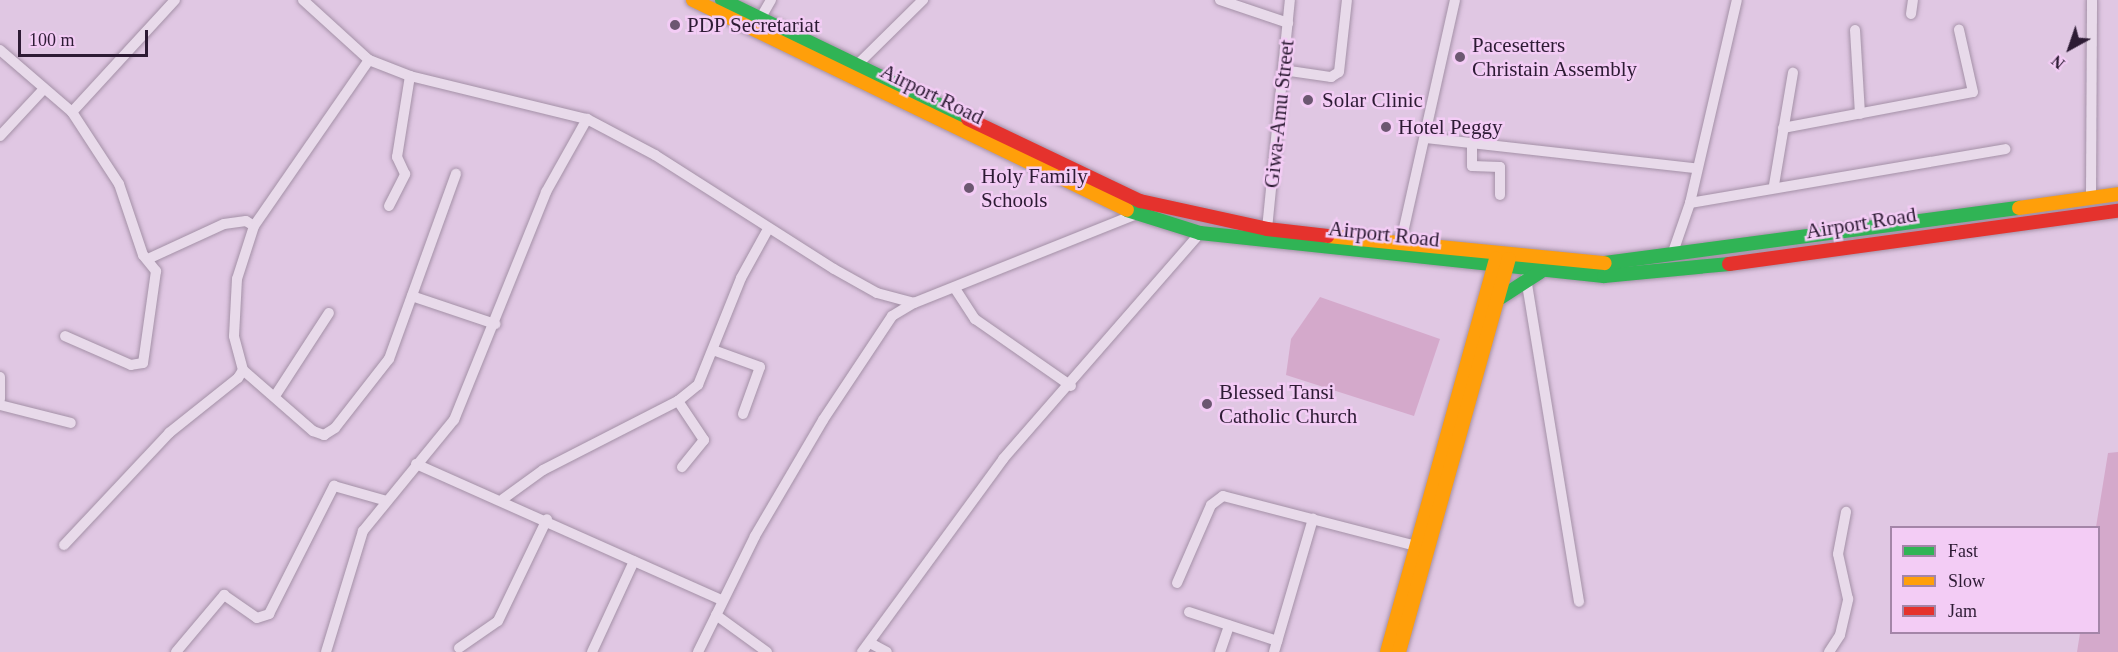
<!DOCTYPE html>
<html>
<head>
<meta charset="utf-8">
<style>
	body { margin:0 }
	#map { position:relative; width:2118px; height:652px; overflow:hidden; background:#e0c7e3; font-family:Georgia,serif }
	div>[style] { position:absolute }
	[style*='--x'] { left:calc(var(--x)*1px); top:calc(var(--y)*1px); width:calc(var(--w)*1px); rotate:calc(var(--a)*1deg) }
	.green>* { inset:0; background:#d4a9cb }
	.roads { filter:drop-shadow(0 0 2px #a491a7) drop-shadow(0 0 2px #a491a7) }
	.street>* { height:10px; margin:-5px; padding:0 5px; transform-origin:5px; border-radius:5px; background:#e8daea }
	.fast>* { height:14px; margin:-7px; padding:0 7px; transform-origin:7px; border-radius:7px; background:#30b455 }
	.slow>* { height:14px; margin:-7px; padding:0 7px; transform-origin:7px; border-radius:7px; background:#ff9f0a }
	.jam>* { height:14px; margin:-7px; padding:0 7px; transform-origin:7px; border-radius:7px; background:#e5322d }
	.dots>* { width:16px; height:16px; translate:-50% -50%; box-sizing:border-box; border:3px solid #f3ccf5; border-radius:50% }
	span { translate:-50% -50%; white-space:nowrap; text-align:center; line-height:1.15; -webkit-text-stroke:5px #f3ccf5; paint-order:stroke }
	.poi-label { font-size:21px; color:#2d1b34 }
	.left { translate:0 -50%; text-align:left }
	.street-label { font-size:21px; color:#2d1b34 }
	.legend { position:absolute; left:1890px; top:526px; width:210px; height:108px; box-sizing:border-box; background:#f3ccf5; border:2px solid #a485a8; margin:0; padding:8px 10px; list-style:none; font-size:18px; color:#2d1b34 }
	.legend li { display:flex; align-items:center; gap:12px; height:30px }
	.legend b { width:30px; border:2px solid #a485a8 }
	.north { position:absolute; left:2040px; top:18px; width:60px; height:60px; -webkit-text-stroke:4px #f3ccf5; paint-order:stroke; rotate:220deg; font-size:16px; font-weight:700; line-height:24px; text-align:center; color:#2d1b34 }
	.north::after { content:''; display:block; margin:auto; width:21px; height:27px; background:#2d1b34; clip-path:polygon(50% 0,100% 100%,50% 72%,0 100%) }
	.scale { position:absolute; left:18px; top:30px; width:130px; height:27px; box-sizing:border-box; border:3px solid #2d1b34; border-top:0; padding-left:8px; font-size:18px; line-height:21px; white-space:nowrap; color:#2d1b34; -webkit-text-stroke:4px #f3ccf5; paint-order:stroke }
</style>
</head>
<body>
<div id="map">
	<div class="green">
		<i style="clip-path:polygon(1320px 297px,1440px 339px,1414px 416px,1286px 375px,1291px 339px)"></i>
		<i style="clip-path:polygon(2118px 452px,2118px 652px,2077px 652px,2080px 633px,2098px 632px,2096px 527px,2108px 453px)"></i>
	</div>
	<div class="roads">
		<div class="street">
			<i style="--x:303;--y:0;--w:89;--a:42.3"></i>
			<i style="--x:369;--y:60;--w:44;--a:21.3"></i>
			<i style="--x:410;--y:76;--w:182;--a:13.7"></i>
			<i style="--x:587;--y:119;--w:77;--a:27.9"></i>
			<i style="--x:655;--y:155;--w:212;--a:32.5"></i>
			<i style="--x:834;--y:269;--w:49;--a:29.2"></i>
			<i style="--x:877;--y:293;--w:38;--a:15"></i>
			<i style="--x:914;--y:303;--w:239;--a:-21.8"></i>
			<i style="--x:1220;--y:0;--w:72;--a:18.7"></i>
			<i style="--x:1911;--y:14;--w:14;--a:-82"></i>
			<i style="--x:760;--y:19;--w:22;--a:-60"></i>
			<i style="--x:1855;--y:30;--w:84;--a:86.6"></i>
			<i style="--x:0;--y:50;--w:95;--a:40.7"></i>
			<i style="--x:72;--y:112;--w:86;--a:56.9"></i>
			<i style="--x:119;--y:184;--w:75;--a:71.3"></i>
			<i style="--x:143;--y:255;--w:21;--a:51"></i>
			<i style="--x:156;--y:271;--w:93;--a:98"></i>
			<i style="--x:143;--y:363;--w:12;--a:171"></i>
			<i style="--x:131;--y:365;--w:72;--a:-156.3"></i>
			<i style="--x:857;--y:65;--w:93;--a:-44.6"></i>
			<i style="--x:1283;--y:70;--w:49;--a:8.3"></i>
			<i style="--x:1331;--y:77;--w:9;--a:-32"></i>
			<i style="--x:1339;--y:72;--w:72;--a:-83.7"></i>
			<i style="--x:72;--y:112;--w:152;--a:-47.4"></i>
			<i style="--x:1783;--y:128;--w:193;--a:-10.7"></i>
			<i style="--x:1973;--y:92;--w:64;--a:-102.7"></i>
			<i style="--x:0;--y:136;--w:62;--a:-47"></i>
			<i style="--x:1426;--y:138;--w:270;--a:6.4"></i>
			<i style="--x:1472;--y:143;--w:23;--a:90"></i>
			<i style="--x:1472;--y:166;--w:28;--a:2"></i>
			<i style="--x:1500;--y:167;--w:28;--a:90"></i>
			<i style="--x:1774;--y:185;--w:114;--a:-80.4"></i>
			<i style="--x:2091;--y:197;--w:197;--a:-89.7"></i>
			<i style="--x:1690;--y:203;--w:320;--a:-9.7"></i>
			<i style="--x:389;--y:206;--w:36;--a:-63"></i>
			<i style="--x:405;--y:174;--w:19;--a:-115"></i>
			<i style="--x:397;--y:157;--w:82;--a:-80.9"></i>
			<i style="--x:1267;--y:229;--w:230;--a:-84.3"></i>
			<i style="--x:1400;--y:246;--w:252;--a:-77.4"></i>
			<i style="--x:1672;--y:255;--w:55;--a:-70.9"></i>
			<i style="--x:1690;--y:203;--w:208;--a:-77"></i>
			<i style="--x:150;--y:258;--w:81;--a:-24.7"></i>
			<i style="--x:224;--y:224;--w:22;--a:-8"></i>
			<i style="--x:246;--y:221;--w:9;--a:32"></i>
			<i style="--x:1526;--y:278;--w:328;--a:80.7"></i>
			<i style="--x:956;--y:290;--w:35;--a:57"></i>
			<i style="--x:975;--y:319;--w:117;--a:34.9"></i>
			<i style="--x:412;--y:296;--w:88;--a:18.6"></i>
			<i style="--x:713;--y:350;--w:50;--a:19.9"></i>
			<i style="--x:760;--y:367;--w:50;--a:109.9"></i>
			<i style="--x:243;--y:370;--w:93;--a:41.1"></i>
			<i style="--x:313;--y:431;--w:12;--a:20"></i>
			<i style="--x:324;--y:435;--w:13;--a:-32"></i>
			<i style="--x:335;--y:428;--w:88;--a:-52"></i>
			<i style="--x:389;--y:359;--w:197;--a:-70.1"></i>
			<i style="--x:0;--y:377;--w:22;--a:90"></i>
			<i style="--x:275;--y:396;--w:99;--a:-57"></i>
			<i style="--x:678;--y:401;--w:47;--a:56.3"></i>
			<i style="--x:704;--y:440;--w:35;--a:129"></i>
			<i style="--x:0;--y:405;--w:73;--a:14.2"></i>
			<i style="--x:416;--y:464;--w:335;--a:24"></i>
			<i style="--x:503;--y:499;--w:49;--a:-35.9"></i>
			<i style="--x:543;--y:470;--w:152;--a:-27.1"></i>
			<i style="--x:678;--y:401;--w:26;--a:-39"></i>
			<i style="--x:698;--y:385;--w:115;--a:-68.1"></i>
			<i style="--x:741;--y:278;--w:56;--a:-61.1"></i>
			<i style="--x:64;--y:545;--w:154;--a:-46.8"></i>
			<i style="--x:169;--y:433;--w:88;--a:-38.6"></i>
			<i style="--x:238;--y:378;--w:9;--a:-58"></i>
			<i style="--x:243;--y:370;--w:35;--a:-105"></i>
			<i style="--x:234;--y:336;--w:57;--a:-87"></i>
			<i style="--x:237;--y:279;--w:56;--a:-72.2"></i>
			<i style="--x:254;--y:226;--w:202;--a:-55.3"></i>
			<i style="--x:1177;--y:583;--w:85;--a:-66.4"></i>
			<i style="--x:1211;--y:505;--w:15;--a:-37"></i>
			<i style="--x:1223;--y:496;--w:200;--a:14.5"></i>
			<i style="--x:1189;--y:612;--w:93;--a:18.2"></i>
			<i style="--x:716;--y:615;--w:63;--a:36"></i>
			<i style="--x:870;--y:643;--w:19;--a:28"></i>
			<i style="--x:459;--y:648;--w:47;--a:-34.7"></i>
			<i style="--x:498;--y:621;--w:113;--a:-64.3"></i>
			<i style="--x:176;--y:652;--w:75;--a:-49.9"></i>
			<i style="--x:224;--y:595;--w:40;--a:34.9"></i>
			<i style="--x:257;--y:618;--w:13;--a:-18"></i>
			<i style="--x:269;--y:614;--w:144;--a:-63.1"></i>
			<i style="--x:334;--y:486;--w:55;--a:15.8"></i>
			<i style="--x:326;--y:652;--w:127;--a:-73"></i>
			<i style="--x:363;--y:531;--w:144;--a:-50.7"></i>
			<i style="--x:454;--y:420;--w:246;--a:-68"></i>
			<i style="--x:546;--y:192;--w:84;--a:-60.7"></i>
			<i style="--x:592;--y:652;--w:100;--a:-65.2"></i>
			<i style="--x:698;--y:652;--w:129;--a:-63.8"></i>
			<i style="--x:755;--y:536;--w:134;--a:-59.6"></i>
			<i style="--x:823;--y:420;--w:125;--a:-56.4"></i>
			<i style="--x:892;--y:316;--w:26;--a:-31"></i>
			<i style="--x:862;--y:652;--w:239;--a:-53.8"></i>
			<i style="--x:1003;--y:459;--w:300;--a:-48.9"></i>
			<i style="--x:1220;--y:652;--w:28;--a:-71"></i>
			<i style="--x:1274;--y:652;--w:139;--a:-73.7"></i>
			<i style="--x:1829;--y:652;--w:20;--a:-57"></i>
			<i style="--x:1840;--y:635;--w:37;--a:-77"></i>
			<i style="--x:1848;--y:599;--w:46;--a:-102.5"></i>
			<i style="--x:1838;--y:554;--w:43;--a:-79.2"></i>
		</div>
		<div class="fast">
			<i style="--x:722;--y:0;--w:273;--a:25.8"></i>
			<i style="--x:1127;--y:210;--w:77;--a:17.5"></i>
			<i style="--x:1200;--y:233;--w:406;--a:6.1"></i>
			<i style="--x:1604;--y:276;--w:126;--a:-5.5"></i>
			<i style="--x:1605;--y:263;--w:418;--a:-7.6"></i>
			<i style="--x:1500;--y:298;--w:48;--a:-33"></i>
		</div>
		<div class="slow">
			<i style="--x:693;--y:0;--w:482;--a:25.8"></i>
			<i style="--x:2019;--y:208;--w:100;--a:-8"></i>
			<i style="--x:1328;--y:236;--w:278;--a:5.6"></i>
			<i style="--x:1387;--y:652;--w:408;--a:-74.5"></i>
			<i style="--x:1399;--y:652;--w:408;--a:-74.4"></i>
		</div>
		<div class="jam">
			<i style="--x:968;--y:119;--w:191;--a:25.5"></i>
			<i style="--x:1140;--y:201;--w:130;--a:12.4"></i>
			<i style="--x:1267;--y:229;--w:61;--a:6.5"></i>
			<i style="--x:1729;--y:264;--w:393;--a:-7.8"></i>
		</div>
	</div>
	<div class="dots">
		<i style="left:675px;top:25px;background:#6c5771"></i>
		<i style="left:1460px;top:57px;background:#6c5771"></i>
		<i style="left:1308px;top:100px;background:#6c5771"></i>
		<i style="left:1386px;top:127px;background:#6c5771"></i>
		<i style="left:969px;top:188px;background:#6c5771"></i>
		<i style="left:1207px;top:404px;background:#6c5771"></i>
	</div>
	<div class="poi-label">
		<span class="left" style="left:687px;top:25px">PDP Secretariat</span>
		<span class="left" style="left:1472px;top:57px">Pacesetters<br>Christain Assembly</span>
		<span class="left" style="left:1322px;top:100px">Solar Clinic</span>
		<span class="left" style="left:1398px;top:127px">Hotel Peggy</span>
		<span class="left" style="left:981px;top:188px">Holy Family<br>Schools</span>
		<span class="left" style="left:1219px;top:404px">Blessed Tansi<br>Catholic Church</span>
	</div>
	<div class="street-label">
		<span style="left:932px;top:94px;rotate:26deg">Airport Road</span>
		<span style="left:1279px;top:114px;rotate:-84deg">Giwa-Amu Street</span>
		<span style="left:1861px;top:223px;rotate:-9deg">Airport Road</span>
		<span style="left:1384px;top:234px;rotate:6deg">Airport Road</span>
	</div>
	<ul class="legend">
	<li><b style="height:8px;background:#30b455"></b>Fast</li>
	<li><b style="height:8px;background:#ff9f0a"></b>Slow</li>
	<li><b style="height:8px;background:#e5322d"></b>Jam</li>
	</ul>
	<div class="north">N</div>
	<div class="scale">100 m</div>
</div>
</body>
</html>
